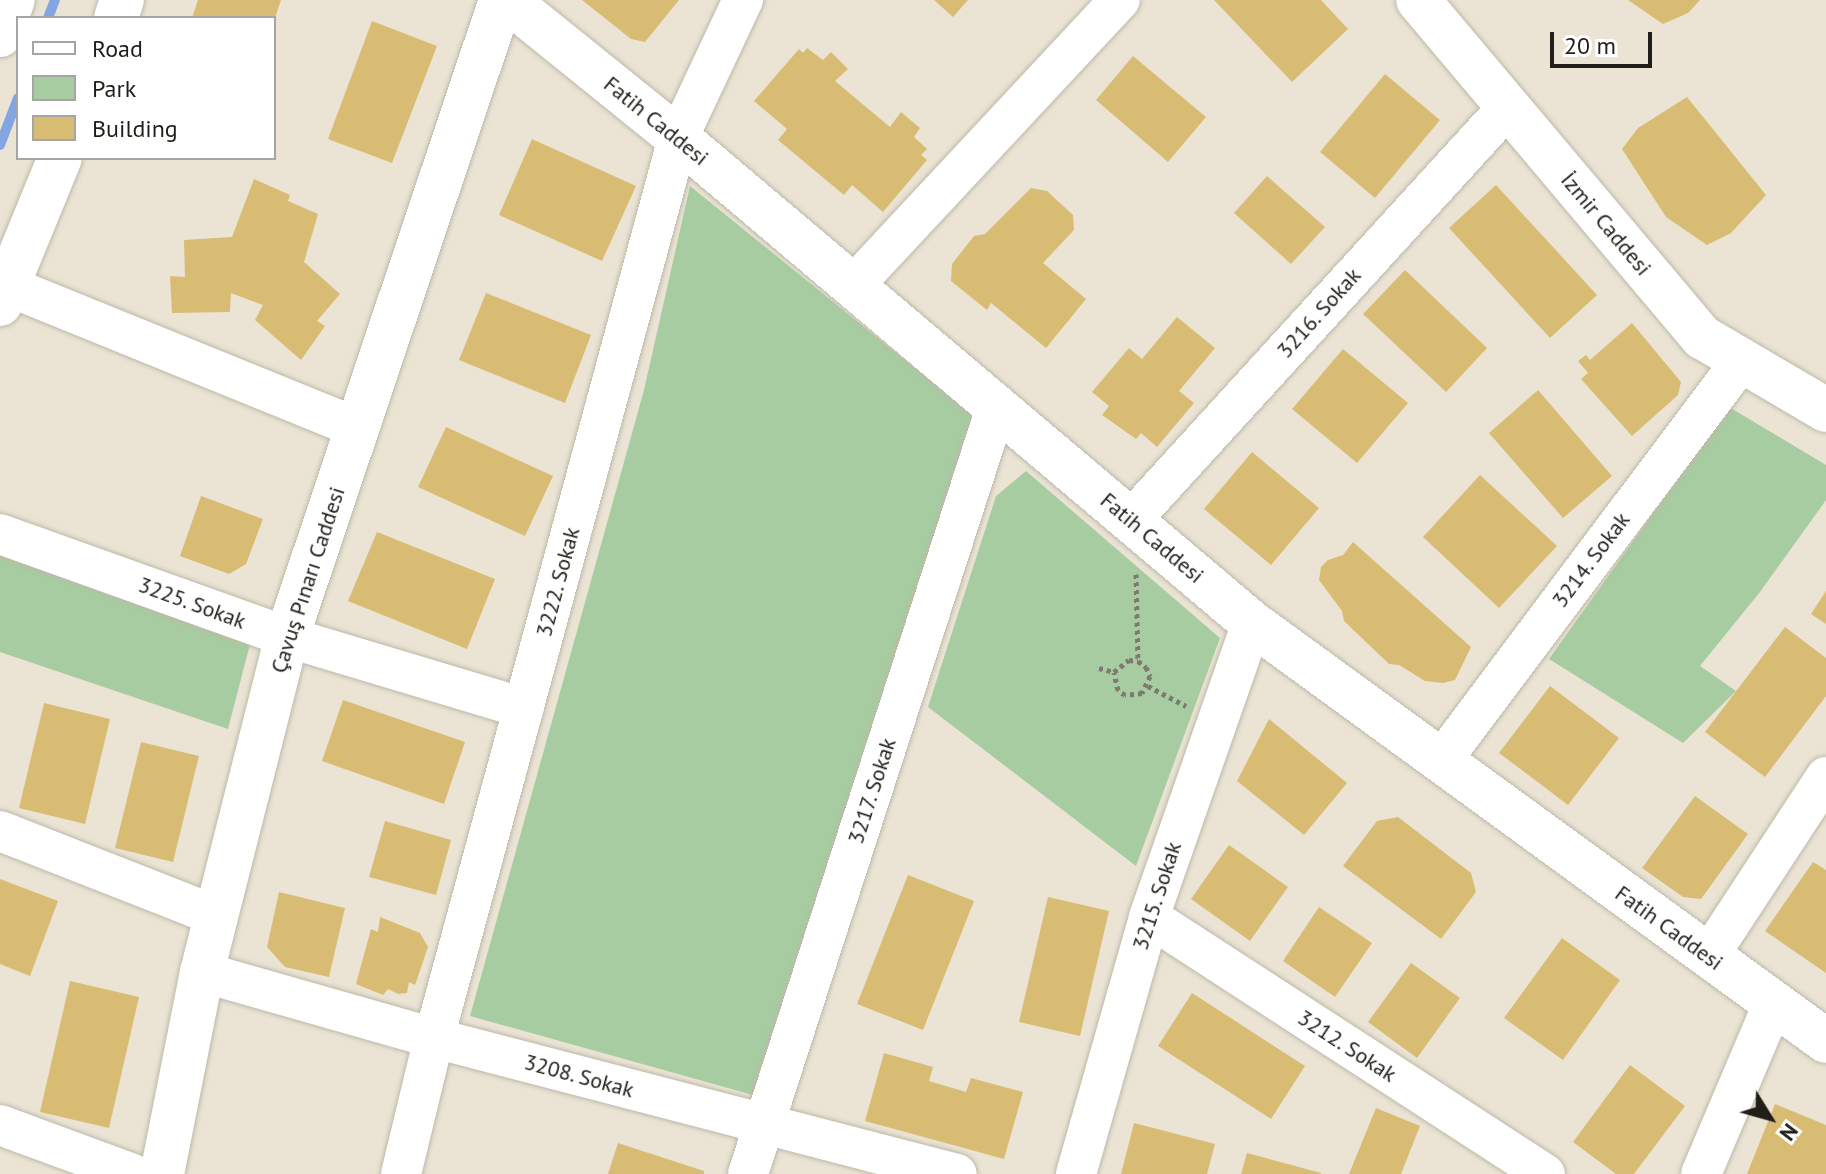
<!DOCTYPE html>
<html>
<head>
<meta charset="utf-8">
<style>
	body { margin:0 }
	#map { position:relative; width:1826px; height:1174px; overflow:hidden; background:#ebe4d4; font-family:"PT Sans",sans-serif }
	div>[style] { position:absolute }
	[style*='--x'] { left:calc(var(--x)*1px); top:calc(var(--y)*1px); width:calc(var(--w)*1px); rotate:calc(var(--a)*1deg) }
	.green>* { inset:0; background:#a7cca1 }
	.stream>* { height:10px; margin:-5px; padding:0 5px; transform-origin:5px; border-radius:5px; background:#83a6e2 }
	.building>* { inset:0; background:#d9bc74 }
	.path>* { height:5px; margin-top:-2.5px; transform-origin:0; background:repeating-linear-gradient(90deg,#7e7a6f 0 4px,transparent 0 8px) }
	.roads { filter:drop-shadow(0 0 2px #beb8a9) drop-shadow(0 0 2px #beb8a9) }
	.street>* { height:40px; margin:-20px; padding:0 20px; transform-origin:20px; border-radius:20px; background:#fff }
	.secondary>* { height:44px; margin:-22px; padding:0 22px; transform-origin:22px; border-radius:22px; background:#fff }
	span { translate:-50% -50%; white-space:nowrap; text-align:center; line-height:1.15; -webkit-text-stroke:6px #fff; paint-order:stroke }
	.street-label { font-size:22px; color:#211e19 }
	.legend { position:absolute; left:16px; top:16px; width:260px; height:144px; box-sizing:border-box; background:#fff; border:2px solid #a6a5a3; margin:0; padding:10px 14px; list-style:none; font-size:24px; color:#211e19 }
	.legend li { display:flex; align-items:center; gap:16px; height:40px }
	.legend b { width:40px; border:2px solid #a6a5a3 }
	.north { position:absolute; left:1730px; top:1078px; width:80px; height:80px; -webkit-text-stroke:6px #fff; paint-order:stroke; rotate:127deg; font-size:22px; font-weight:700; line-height:32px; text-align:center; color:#211e19 }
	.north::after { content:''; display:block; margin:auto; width:28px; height:36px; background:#211e19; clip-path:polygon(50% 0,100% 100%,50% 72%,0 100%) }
	.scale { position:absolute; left:1550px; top:32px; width:102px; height:36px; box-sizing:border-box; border:4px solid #211e19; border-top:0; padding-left:10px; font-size:24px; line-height:28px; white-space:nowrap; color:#211e19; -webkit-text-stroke:6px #fff; paint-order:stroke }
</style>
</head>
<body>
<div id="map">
	<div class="green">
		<i style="clip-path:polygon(690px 186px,974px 416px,753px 1095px,470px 1016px,644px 390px)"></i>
		<i style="clip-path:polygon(1729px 407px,1826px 465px,1826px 500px,1760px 592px,1700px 666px,1736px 691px,1683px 743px,1549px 659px)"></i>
		<i style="clip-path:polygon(1026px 471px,1220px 638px,1136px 866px,928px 707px,996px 496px)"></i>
		<i style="clip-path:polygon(0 554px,250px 644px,228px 729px,0 652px)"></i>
	</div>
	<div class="stream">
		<i style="--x:48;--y:18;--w:19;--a:-69"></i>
		<i style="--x:0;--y:145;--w:50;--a:-69"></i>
	</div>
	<div class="building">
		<i style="clip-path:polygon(198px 0,281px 0,275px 18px,192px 18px)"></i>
		<i style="clip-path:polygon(582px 0,679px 0,645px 42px,631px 39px)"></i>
		<i style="clip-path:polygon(934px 0,968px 0,953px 17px)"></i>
		<i style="clip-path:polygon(1214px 0,1321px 0,1348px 29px,1292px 82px)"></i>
		<i style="clip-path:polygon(1628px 0,1700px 0,1688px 13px,1663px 24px)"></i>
		<i style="clip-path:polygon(372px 21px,437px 46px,392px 163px,328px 139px)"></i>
		<i style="clip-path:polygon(807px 48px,823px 60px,831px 52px,848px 69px,835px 81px,890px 127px,901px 112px,920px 128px,914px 137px,927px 149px,921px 155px,927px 160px,883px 212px,852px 185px,844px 195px,778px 140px,787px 129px,754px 101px,799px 49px,803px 53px)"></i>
		<i style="clip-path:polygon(1133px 56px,1206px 117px,1168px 162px,1096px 100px)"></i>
		<i style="clip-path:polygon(1385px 74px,1440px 120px,1375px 198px,1320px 152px)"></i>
		<i style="clip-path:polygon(1687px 97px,1766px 195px,1731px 233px,1707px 245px,1666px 217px,1622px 149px,1638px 128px)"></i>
		<i style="clip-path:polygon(532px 139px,636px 186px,602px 261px,499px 215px)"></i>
		<i style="clip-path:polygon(1267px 176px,1325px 227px,1291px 264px,1234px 213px)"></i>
		<i style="clip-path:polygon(254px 179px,290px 195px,288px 201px,318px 214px,304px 262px,340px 294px,317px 321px,325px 326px,301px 360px,255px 320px,263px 305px,231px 293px,230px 312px,172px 313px,170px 276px,185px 277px,184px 240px,232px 237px)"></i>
		<i style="clip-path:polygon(1496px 185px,1597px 295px,1550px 338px,1449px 228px)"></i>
		<i style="clip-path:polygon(1031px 188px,1047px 191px,1073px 215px,1074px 230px,1043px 263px,1086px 299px,1046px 348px,991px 303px,987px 310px,951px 281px,952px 264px,974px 236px,985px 234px)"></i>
		<i style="clip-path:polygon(1405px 270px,1487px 348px,1446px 392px,1363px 314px)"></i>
		<i style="clip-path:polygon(486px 293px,591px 335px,565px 403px,459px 360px)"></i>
		<i style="clip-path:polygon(1177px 317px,1215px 348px,1179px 391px,1194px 403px,1157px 447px,1141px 433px,1136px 439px,1102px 415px,1109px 406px,1092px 392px,1129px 348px,1142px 359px)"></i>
		<i style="clip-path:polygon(1632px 323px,1681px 382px,1678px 395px,1632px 436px,1581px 379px,1588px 373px,1578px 361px,1586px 355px,1590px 360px)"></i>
		<i style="clip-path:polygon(1343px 349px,1408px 403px,1357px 463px,1292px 409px)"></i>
		<i style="clip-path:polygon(1538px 390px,1612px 476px,1563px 518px,1489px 433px)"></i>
		<i style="clip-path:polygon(446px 427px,553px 476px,525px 536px,418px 487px)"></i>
		<i style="clip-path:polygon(1252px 452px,1319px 508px,1271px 565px,1204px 509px)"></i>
		<i style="clip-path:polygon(1480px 475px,1557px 546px,1499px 608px,1423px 537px)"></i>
		<i style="clip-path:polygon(201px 496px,263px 519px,246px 564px,229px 574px,180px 556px)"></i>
		<i style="clip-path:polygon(377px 532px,495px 579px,467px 649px,348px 601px)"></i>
		<i style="clip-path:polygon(1353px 542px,1471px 647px,1455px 680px,1443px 683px,1425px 681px,1399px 665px,1389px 664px,1344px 621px,1342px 611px,1319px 580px,1321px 567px,1328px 560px,1343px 555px)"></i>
		<i style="clip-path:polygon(1826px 591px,1826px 624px,1811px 614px)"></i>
		<i style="clip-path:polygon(1785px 627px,1826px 658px,1826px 696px,1765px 777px,1705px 732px)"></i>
		<i style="clip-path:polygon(1550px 686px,1619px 738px,1568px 805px,1499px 753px)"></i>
		<i style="clip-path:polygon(343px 700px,465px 742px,444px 804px,322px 761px)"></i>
		<i style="clip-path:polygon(44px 703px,110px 719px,85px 824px,19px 808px)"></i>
		<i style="clip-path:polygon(1269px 719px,1347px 783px,1304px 835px,1237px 781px)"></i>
		<i style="clip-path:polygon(141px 742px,199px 756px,173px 862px,115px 848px)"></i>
		<i style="clip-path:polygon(1695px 796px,1748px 834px,1701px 899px,1683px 897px,1642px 868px)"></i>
		<i style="clip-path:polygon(1398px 817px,1471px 873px,1476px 892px,1441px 939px,1343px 866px,1377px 821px)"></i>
		<i style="clip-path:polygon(385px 821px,451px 840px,436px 895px,369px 877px)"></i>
		<i style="clip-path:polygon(1229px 845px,1288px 887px,1250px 941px,1191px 899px)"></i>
		<i style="clip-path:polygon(1813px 862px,1826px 870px,1826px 973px,1765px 931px)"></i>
		<i style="clip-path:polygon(908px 875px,974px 901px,923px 1030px,857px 1004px)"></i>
		<i style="clip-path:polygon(0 879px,58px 901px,30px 976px,0 964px)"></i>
		<i style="clip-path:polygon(279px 892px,345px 908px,329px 977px,285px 967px,267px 947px)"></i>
		<i style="clip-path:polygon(1048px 897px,1109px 911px,1080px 1036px,1019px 1022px)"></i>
		<i style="clip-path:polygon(1319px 907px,1372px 943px,1335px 997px,1283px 961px)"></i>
		<i style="clip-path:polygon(380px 917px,420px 933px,428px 947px,415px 985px,409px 982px,407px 993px,398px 994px,388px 989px,383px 995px,356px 984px,371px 929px,378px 932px)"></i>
		<i style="clip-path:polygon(1562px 938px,1620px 980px,1563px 1060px,1504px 1018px)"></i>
		<i style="clip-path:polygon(1411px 963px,1460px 998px,1417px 1058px,1368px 1022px)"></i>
		<i style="clip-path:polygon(70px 981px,139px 997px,109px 1128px,40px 1112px)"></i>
		<i style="clip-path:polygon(1192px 993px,1305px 1066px,1271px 1119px,1158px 1046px)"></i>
		<i style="clip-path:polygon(884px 1053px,933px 1067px,929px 1081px,966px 1092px,971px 1078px,1023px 1092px,1004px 1159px,865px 1121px)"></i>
		<i style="clip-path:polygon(1630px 1065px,1685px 1106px,1634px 1174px,1616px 1174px,1573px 1142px)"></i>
		<i style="clip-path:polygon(1775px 1104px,1826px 1125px,1826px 1174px,1747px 1174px)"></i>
		<i style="clip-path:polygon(1376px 1108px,1420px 1126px,1401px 1174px,1349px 1174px)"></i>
		<i style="clip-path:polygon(1134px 1123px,1215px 1144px,1207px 1174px,1121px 1174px)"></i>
		<i style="clip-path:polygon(618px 1143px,704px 1171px,704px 1174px,608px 1174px)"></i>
		<i style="clip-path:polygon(1247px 1153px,1321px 1173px,1321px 1174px,1241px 1174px)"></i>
	</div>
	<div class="path">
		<i style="--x:1136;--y:574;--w:87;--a:88.7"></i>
		<i style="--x:1138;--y:661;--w:10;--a:37"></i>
		<i style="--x:1146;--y:667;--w:10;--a:66"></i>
		<i style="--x:1150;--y:676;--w:19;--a:115"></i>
		<i style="--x:1142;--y:693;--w:17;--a:173"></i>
		<i style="--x:1125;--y:695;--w:9;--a:-144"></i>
		<i style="--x:1118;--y:690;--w:18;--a:-103"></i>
		<i style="--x:1114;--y:672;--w:19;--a:-39"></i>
		<i style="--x:1129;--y:660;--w:9;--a:6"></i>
		<i style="--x:1099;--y:668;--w:16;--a:15"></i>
		<i style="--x:1148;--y:686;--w:43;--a:27.8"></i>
	</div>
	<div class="roads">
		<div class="street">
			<i style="--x:8;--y:286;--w:377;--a:22.1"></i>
			<i style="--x:853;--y:286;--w:391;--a:-47"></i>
			<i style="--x:1131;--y:520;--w:559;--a:-47.61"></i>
			<i style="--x:0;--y:534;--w:305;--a:19.7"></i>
			<i style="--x:287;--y:637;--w:247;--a:16.7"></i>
			<i style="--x:1441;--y:761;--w:501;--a:-53.11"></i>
			<i style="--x:0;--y:831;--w:233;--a:21.4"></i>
			<i style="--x:1149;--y:917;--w:472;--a:33"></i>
			<i style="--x:1708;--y:957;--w:215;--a:-56.8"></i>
			<i style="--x:202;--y:972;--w:241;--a:15.9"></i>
			<i style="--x:434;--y:1038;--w:540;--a:14.58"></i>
			<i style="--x:0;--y:1125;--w:142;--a:20.2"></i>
			<i style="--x:401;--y:1174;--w:140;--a:-76.4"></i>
			<i style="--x:434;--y:1038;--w:932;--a:-74.83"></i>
			<i style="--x:678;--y:138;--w:153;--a:-64.8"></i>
			<i style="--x:748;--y:1174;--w:805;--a:-72.06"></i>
			<i style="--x:1076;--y:1174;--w:267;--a:-74.1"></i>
			<i style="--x:1149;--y:917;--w:312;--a:-70.7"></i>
			<i style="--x:1701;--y:1174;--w:185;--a:-67"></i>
		</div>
		<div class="secondary">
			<i style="--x:507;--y:0;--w:220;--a:38.9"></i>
			<i style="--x:678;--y:138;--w:751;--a:40.2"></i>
			<i style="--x:1252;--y:623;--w:710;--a:36.06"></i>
			<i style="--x:1418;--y:0;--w:441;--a:49.9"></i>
			<i style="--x:1702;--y:337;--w:144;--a:30.5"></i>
			<i style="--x:116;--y:18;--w:19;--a:-72"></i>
			<i style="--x:0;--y:35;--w:37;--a:-70"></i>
			<i style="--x:0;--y:304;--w:158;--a:-67.7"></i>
			<i style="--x:162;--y:1174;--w:206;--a:-78.8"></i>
			<i style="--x:202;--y:972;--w:346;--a:-75.8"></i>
			<i style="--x:287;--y:637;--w:672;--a:-71.43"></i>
		</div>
	</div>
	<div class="street-label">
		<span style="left:656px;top:121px;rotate:39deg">Fatih Caddesi</span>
		<span style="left:1606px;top:224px;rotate:50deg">İzmir Caddesi</span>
		<span style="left:1319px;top:313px;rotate:-48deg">3216. Sokak</span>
		<span style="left:1152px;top:538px;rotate:40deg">Fatih Caddesi</span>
		<span style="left:1591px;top:560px;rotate:-53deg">3214. Sokak</span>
		<span style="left:308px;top:580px;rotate:-72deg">Çavuş Pınarı Caddesi</span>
		<span style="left:558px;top:582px;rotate:-75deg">3222. Sokak</span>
		<span style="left:192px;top:603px;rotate:20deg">3225. Sokak</span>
		<span style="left:872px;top:791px;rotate:-72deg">3217. Sokak</span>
		<span style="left:1157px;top:896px;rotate:-72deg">3215. Sokak</span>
		<span style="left:1669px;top:928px;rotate:36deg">Fatih Caddesi</span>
		<span style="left:1347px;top:1046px;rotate:33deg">3212. Sokak</span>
		<span style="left:579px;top:1076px;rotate:15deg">3208. Sokak</span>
	</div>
	<ul class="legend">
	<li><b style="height:10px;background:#fff"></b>Road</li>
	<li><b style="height:22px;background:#a7cca1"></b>Park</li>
	<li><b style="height:22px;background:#d9bc74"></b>Building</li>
	</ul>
	<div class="north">N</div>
	<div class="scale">20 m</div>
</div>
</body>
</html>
